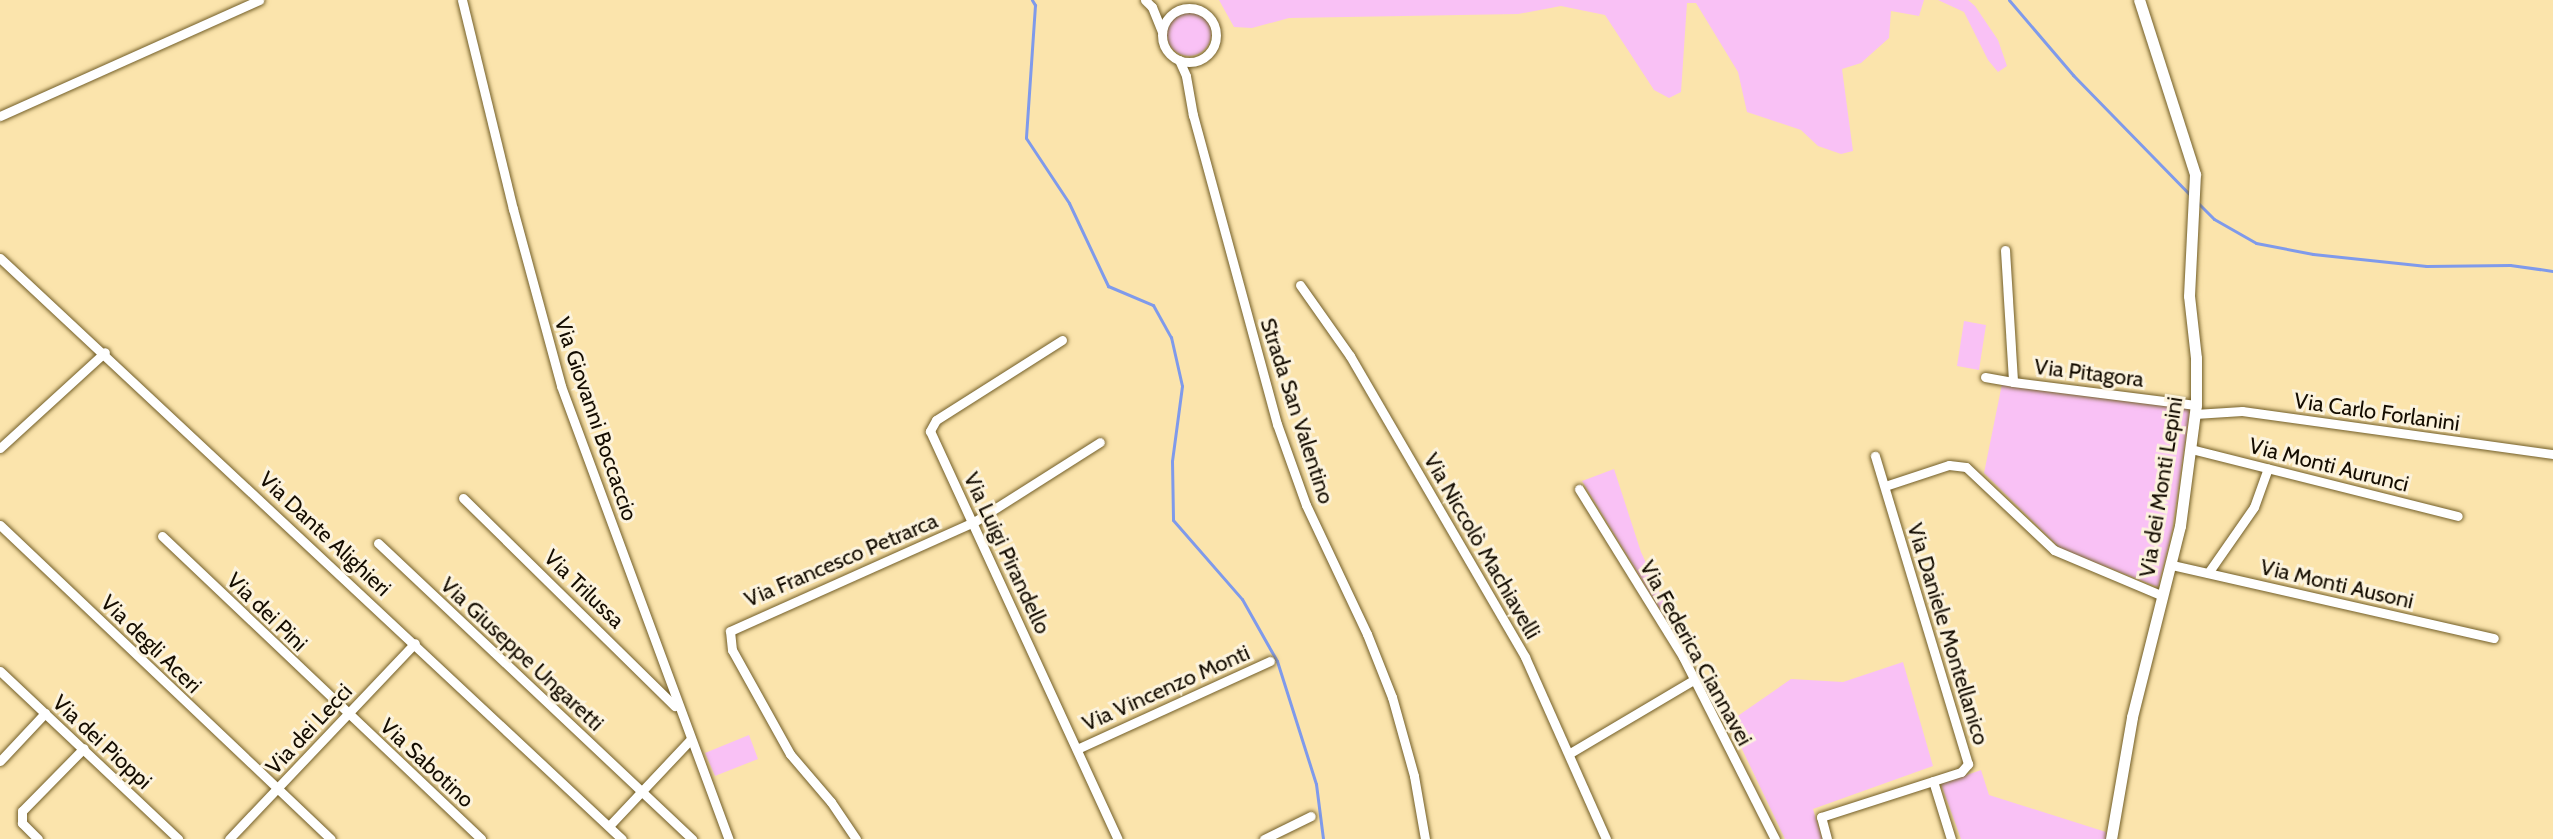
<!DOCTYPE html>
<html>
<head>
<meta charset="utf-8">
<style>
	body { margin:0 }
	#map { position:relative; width:2553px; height:839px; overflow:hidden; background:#fbe4ac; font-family:Cabin,sans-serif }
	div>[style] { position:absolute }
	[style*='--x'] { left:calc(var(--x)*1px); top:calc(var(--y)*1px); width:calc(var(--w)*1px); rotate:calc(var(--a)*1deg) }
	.green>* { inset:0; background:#f9c1f5 }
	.round { border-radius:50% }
	.stream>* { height:3px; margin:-1.5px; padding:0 1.5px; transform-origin:1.5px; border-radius:1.5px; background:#7f9aeb }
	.roads { filter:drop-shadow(0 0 2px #725e28) drop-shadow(0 0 2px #725e28) }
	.minor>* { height:9px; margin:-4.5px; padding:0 4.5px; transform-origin:4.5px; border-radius:4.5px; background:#fff }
	.minor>.ring { margin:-4.5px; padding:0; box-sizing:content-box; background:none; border:9px solid #fff; border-radius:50% }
	.tertiary>* { height:11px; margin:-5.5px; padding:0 5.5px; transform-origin:5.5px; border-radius:5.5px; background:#fff }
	span { translate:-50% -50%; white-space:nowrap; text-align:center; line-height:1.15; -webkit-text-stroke:6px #fcf3dd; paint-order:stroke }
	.street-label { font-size:22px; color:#140c00 }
</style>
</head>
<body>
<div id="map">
	<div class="green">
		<i style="clip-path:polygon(1219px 0,1924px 0,1919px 16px,1891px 11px,1889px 38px,1861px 63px,1842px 69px,1853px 151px,1841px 154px,1818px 146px,1801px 130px,1747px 112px,1738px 72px,1696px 3px,1687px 3px,1681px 92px,1669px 98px,1654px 90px,1605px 15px,1561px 6px,1518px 14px,1289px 18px,1252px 28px,1234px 27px)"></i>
		<i style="clip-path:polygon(1938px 0,1968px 0,1975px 6px,1998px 40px,2007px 66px,1998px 72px,1988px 60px,1964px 12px)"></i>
		<i class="round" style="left:1167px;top:12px;width:44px;height:44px"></i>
		<i style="clip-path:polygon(1964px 321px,1986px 325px,1979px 370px,1957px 366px)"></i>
		<i style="clip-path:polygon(2002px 384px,2190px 408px,2172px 531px,2158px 587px,2061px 549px,1984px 473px)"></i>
		<i style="clip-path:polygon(1614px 469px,1641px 552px,1688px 655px,1582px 481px)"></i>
		<i style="clip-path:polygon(1903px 662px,1933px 766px,1813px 809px,1822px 839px,1785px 839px,1729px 722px,1791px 679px,1843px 682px)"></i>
		<i style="clip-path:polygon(749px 735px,758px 759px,715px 776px,705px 753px)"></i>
		<i style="clip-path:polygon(1981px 770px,1989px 795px,2106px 832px,2106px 839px,1961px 839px,1941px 784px)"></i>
	</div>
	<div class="stream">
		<i style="--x:1032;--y:0;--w:6;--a:59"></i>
		<i style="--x:1035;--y:5;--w:133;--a:93.9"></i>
		<i style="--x:1026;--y:138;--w:78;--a:56.5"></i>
		<i style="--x:1069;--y:203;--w:92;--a:64.8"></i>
		<i style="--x:1108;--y:286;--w:49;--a:22.9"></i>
		<i style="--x:1153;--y:305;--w:37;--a:61"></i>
		<i style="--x:1171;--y:337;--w:50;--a:77.3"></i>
		<i style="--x:1182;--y:386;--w:76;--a:97.6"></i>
		<i style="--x:1172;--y:461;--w:59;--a:89"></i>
		<i style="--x:1173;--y:520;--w:105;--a:48.9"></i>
		<i style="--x:1242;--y:599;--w:71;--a:60.6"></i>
		<i style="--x:1277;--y:661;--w:129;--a:72.4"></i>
		<i style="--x:1316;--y:784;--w:55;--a:82.7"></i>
		<i style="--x:2009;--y:0;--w:99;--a:49.5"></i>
		<i style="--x:2073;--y:75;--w:166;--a:45.7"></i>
		<i style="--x:2197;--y:202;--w:24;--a:45"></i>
		<i style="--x:2214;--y:219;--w:48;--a:29.7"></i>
		<i style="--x:2256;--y:243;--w:58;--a:10.9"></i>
		<i style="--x:2313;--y:254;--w:114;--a:6.1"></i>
		<i style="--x:2426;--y:266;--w:84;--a:-0.7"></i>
		<i style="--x:2510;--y:265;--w:43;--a:7.9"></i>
	</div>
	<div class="roads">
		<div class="minor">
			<i style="--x:462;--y:0;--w:215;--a:76.3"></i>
			<i style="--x:513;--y:209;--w:183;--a:74.8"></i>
			<i style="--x:561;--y:386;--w:483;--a:69.7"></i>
			<i style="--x:1145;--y:0;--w:10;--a:45"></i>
			<i style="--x:1152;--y:7;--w:27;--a:68"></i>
			<i class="ring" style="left:1162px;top:8px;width:45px;height:45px"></i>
			<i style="--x:1179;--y:60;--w:17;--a:66"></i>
			<i style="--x:1186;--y:76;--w:40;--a:80"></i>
			<i style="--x:1193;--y:115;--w:320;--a:74.8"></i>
			<i style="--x:1277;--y:424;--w:86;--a:70.3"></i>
			<i style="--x:1306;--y:505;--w:143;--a:64.7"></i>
			<i style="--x:1367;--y:634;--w:68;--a:68.4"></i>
			<i style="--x:1392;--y:697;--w:82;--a:74.4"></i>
			<i style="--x:1414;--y:776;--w:64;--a:80.1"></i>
			<i style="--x:0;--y:116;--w:284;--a:-24.1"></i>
			<i style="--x:2005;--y:250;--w:132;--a:86.5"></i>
			<i style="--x:2013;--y:382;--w:184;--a:7.2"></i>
			<i style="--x:0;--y:258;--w:851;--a:43.05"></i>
			<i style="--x:1300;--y:285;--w:87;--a:54.8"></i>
			<i style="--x:1350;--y:356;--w:348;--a:59.8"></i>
			<i style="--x:1525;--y:657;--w:199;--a:66"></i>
			<i style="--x:1062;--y:340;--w:149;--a:147.6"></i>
			<i style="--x:936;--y:420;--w:13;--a:119"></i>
			<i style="--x:930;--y:431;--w:449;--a:65.3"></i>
			<i style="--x:1985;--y:377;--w:28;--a:10"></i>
			<i style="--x:2195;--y:414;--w:47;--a:-3.7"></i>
			<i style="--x:2242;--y:411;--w:314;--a:7.9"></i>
			<i style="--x:0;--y:448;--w:142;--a:-42.4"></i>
			<i style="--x:2191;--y:449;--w:275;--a:14.1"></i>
			<i style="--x:1885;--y:486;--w:67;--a:-18.2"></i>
			<i style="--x:1949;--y:465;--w:17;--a:7"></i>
			<i style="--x:1966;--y:467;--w:121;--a:43.3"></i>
			<i style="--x:2054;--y:550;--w:118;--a:22.9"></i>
			<i style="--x:1579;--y:489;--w:198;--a:58.2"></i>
			<i style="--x:1683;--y:657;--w:204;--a:63.2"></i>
			<i style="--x:463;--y:498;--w:297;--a:44.5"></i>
			<i style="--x:0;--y:525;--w:456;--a:43.5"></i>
			<i style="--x:162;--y:536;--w:440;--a:43.5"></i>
			<i style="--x:378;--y:543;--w:432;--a:43.3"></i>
			<i style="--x:2172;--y:565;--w:330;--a:12.8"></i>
			<i style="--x:2208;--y:573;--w:80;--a:-55.1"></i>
			<i style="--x:2254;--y:507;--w:41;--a:-70.3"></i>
			<i style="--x:0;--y:671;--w:245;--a:43.3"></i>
			<i style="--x:1077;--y:749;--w:212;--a:-24.5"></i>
			<i style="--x:1570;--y:753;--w:145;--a:-30.6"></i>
			<i style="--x:0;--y:761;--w:66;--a:-46.8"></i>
			<i style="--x:1933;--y:781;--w:61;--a:72.8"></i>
			<i style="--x:609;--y:826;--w:118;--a:-46.7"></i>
			<i style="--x:38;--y:839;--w:23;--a:-135"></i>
			<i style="--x:22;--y:823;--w:12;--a:-90"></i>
			<i style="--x:22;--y:811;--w:88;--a:-45.5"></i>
			<i style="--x:229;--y:839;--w:270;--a:-46.5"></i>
			<i style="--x:856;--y:839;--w:45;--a:-124"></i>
			<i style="--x:831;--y:802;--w:63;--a:-130.5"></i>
			<i style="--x:790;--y:754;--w:119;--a:-119.1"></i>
			<i style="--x:732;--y:650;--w:19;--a:-96"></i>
			<i style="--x:730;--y:631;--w:267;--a:-24.1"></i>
			<i style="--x:974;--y:522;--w:149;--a:-32.4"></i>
			<i style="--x:1264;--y:839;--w:52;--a:-26.1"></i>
			<i style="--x:1827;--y:839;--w:23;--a:-105"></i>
			<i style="--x:1821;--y:817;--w:147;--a:-17.8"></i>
			<i style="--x:1961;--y:772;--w:11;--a:-49"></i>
			<i style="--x:1968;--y:764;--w:322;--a:-106.8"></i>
		</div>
		<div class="tertiary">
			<i style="--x:2111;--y:839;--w:124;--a:-80.2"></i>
			<i style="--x:2132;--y:717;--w:197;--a:-75.9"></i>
			<i style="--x:2180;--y:526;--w:122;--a:-82.5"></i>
			<i style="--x:2196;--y:405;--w:47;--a:-90"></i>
			<i style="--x:2196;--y:358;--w:62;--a:-96.4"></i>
			<i style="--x:2189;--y:296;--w:122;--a:-87.2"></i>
			<i style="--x:2195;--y:174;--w:183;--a:-107.8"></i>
		</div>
	</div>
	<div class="street-label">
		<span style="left:2089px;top:373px;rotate:7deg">Via Pitagora</span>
		<span style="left:1297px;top:411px;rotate:72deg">Strada San Valentino</span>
		<span style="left:2377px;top:412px;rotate:8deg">Via Carlo Forlanini</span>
		<span style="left:596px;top:419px;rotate:71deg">Via Giovanni Boccaccio</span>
		<span style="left:2329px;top:465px;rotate:14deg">Via Monti Aurunci</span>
		<span style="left:2161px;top:487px;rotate:-81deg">Via dei Monti Lepini</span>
		<span style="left:325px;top:534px;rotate:43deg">Via Dante Alighieri</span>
		<span style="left:1482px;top:546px;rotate:60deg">Via Niccolò Machiavelli</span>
		<span style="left:1007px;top:553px;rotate:65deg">Via Luigi Pirandello</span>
		<span style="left:841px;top:560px;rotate:-23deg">Via Francesco Petrarca</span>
		<span style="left:2337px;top:584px;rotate:13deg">Via Monti Ausoni</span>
		<span style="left:584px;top:589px;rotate:44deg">Via Trilussa</span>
		<span style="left:267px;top:612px;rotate:44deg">Via dei Pini</span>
		<span style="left:1948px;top:634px;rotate:73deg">Via Daniele Montellanico</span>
		<span style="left:151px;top:644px;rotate:44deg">Via degli Aceri</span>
		<span style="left:1696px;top:653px;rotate:61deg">Via Federica Ciannavei</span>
		<span style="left:522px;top:654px;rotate:43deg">Via Giuseppe Ungaretti</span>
		<span style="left:1166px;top:688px;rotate:-24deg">Via Vincenzo Monti</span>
		<span style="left:309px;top:729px;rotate:-47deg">Via dei Lecci</span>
		<span style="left:102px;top:742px;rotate:43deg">Via dei Pioppi</span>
		<span style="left:427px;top:763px;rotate:43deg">Via Sabotino</span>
	</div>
</div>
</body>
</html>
